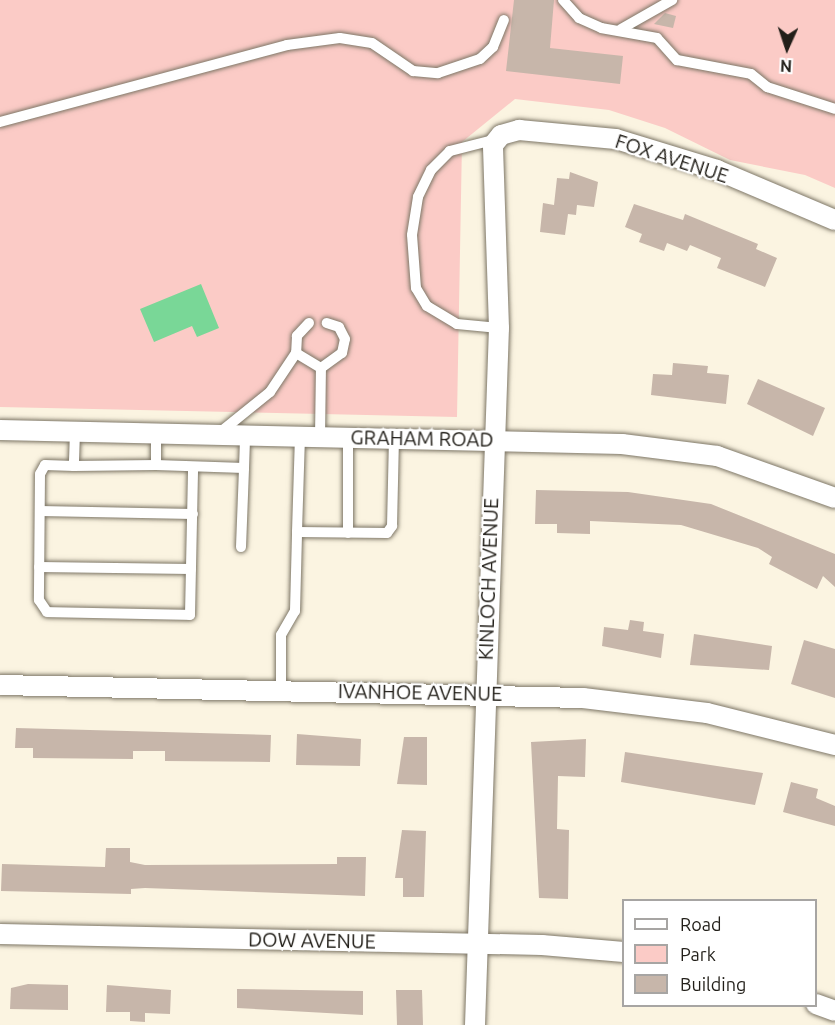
<!DOCTYPE html>
<html>
<head>
<meta charset="utf-8">
<style>
	body { margin:0 }
	#map { position:relative; width:835px; height:1025px; overflow:hidden; background:#fbf4e1; font-family:Ubuntu,sans-serif }
	div>[style] { position:absolute }
	[style*='--x'] { left:calc(var(--x)*1px); top:calc(var(--y)*1px); width:calc(var(--w)*1px); rotate:calc(var(--a)*1deg) }
	.green>* { inset:0; background:#fbcbc6 }
	.water>* { inset:0; background:#79d797 }
	.building>* { inset:0; background:#c7b6aa }
	.roads { filter:drop-shadow(0 0 2px #7d7666) drop-shadow(0 0 2px #7d7666) }
	.lane>* { height:10px; margin:-5px; padding:0 5px; transform-origin:5px; border-radius:5px; background:#fff }
	.street>* { height:20px; margin:-10px; padding:0 10px; transform-origin:10px; border-radius:10px; background:#fff }
	span { translate:-50% -50%; white-space:nowrap; text-align:center; line-height:1.15; -webkit-text-stroke:4.5px #fff; paint-order:stroke }
	.street-label { font-size:20px; color:#221f19 }
	.legend { position:absolute; left:622px; top:899px; width:195px; height:108px; box-sizing:border-box; background:#fff; border:2px solid #a7a5a3; margin:0; padding:8px 10px; list-style:none; font-size:18px; color:#221f19 }
	.legend li { display:flex; align-items:center; gap:12px; height:30px }
	.legend b { width:30px; border:2px solid #a7a5a3 }
	.north { position:absolute; left:757px; top:18px; width:60px; height:60px; -webkit-text-stroke:4px #fff; paint-order:stroke; rotate:183deg; font-size:16px; font-weight:700; line-height:24px; text-align:center; color:#221f19 }
	.north::after { content:''; display:block; margin:auto; width:21px; height:27px; background:#221f19; clip-path:polygon(50% 0,100% 100%,50% 72%,0 100%) }
</style>
</head>
<body>
<div id="map">
	<div class="green">
		<i style="clip-path:polygon(0 0,835px 0,835px 188px,805px 175px,730px 160px,665px 128px,609px 110px,515px 99px,462px 142px,457px 417px,0 407px)"></i>
	</div>
	<div class="water">
		<i style="clip-path:polygon(201px 284px,219px 328px,197px 337px,192px 326px,154px 342px,140px 309px)"></i>
	</div>
	<div class="building">
		<i style="clip-path:polygon(514px 0,554px 0,550px 48px,623px 56px,620px 84px,506px 71px)"></i>
		<i style="clip-path:polygon(665px 13px,676px 16px,673px 28px,654px 24px)"></i>
		<i style="clip-path:polygon(570px 172px,598px 182px,594px 207px,577px 205px,576px 215px,568px 214px,565px 235px,540px 232px,543px 203px,554px 205px,557px 178px,569px 179px)"></i>
		<i style="clip-path:polygon(634px 204px,683px 220px,685px 214px,758px 244px,756px 249px,777px 258px,765px 287px,717px 268px,721px 258px,690px 245px,687px 251px,667px 243px,664px 251px,639px 242px,642px 234px,625px 227px)"></i>
		<i style="clip-path:polygon(673px 363px,708px 366px,707px 373px,729px 375px,726px 404px,651px 395px,653px 374px,672px 375px)"></i>
		<i style="clip-path:polygon(758px 379px,825px 408px,813px 436px,747px 404px)"></i>
		<i style="clip-path:polygon(536px 490px,628px 492px,711px 504px,835px 554px,835px 587px,823px 576px,817px 589px,769px 564px,772px 557px,758px 548px,681px 525px,590px 521px,590px 534px,557px 533px,557px 524px,535px 524px)"></i>
		<i style="clip-path:polygon(630px 620px,644px 622px,643px 631px,664px 634px,661px 658px,602px 646px,604px 627px,628px 630px)"></i>
		<i style="clip-path:polygon(694px 634px,772px 646px,769px 670px,690px 665px)"></i>
		<i style="clip-path:polygon(804px 640px,835px 649px,835px 698px,791px 684px)"></i>
		<i style="clip-path:polygon(16px 728px,271px 735px,270px 762px,165px 761px,165px 751px,133px 751px,133px 759px,33px 758px,33px 748px,15px 748px)"></i>
		<i style="clip-path:polygon(297px 734px,361px 739px,360px 766px,296px 765px)"></i>
		<i style="clip-path:polygon(404px 737px,427px 737px,427px 785px,397px 784px)"></i>
		<i style="clip-path:polygon(586px 739px,585px 777px,558px 776px,557px 829px,569px 830px,568px 899px,539px 898px,531px 742px)"></i>
		<i style="clip-path:polygon(625px 752px,763px 773px,755px 805px,621px 782px)"></i>
		<i style="clip-path:polygon(791px 782px,818px 789px,816px 798px,835px 806px,835px 826px,783px 812px)"></i>
		<i style="clip-path:polygon(402px 830px,426px 831px,424px 897px,403px 897px,403px 878px,395px 878px)"></i>
		<i style="clip-path:polygon(106px 848px,130px 848px,130px 862px,145px 865px,337px 864px,337px 857px,366px 857px,365px 896px,145px 888px,131px 889px,131px 894px,1px 891px,2px 864px,105px 867px)"></i>
		<i style="clip-path:polygon(28px 984px,68px 985px,68px 1010px,10px 1009px,11px 988px)"></i>
		<i style="clip-path:polygon(107px 985px,171px 990px,170px 1014px,145px 1013px,145px 1022px,130px 1021px,130px 1012px,106px 1012px)"></i>
		<i style="clip-path:polygon(237px 989px,363px 991px,363px 1015px,237px 1008px)"></i>
		<i style="clip-path:polygon(396px 990px,422px 990px,423px 1025px,397px 1025px)"></i>
	</div>
	<div class="roads">
		<div class="lane">
			<i style="--x:563;--y:0;--w:24;--a:48"></i>
			<i style="--x:579;--y:18;--w:24;--a:24"></i>
			<i style="--x:601;--y:28;--w:57;--a:10.1"></i>
			<i style="--x:657;--y:38;--w:30;--a:48"></i>
			<i style="--x:677;--y:60;--w:75;--a:10.7"></i>
			<i style="--x:751;--y:74;--w:21;--a:39"></i>
			<i style="--x:767;--y:87;--w:71;--a:17.9"></i>
			<i style="--x:621;--y:29;--w:59;--a:-29.6"></i>
			<i style="--x:0;--y:122;--w:297;--a:-15"></i>
			<i style="--x:287;--y:45;--w:53;--a:-7.5"></i>
			<i style="--x:340;--y:38;--w:32;--a:9"></i>
			<i style="--x:372;--y:43;--w:50;--a:34.3"></i>
			<i style="--x:413;--y:71;--w:25;--a:5"></i>
			<i style="--x:438;--y:73;--w:44;--a:-18.4"></i>
			<i style="--x:480;--y:59;--w:18;--a:-43"></i>
			<i style="--x:493;--y:47;--w:29;--a:-68"></i>
			<i style="--x:497;--y:139;--w:49;--a:165.7"></i>
			<i style="--x:450;--y:151;--w:27;--a:135"></i>
			<i style="--x:431;--y:170;--w:30;--a:116"></i>
			<i style="--x:418;--y:197;--w:38;--a:99"></i>
			<i style="--x:412;--y:235;--w:53;--a:85.7"></i>
			<i style="--x:416;--y:288;--w:21;--a:59"></i>
			<i style="--x:427;--y:306;--w:35;--a:31"></i>
			<i style="--x:457;--y:324;--w:42;--a:5.4"></i>
			<i style="--x:309;--y:323;--w:18;--a:133"></i>
			<i style="--x:297;--y:336;--w:17;--a:93"></i>
			<i style="--x:296;--y:353;--w:29;--a:31"></i>
			<i style="--x:321;--y:368;--w:26;--a:-36"></i>
			<i style="--x:342;--y:353;--w:14;--a:-78"></i>
			<i style="--x:345;--y:339;--w:13;--a:-117"></i>
			<i style="--x:339;--y:327;--w:13;--a:-162"></i>
			<i style="--x:75;--y:432;--w:34;--a:92"></i>
			<i style="--x:74;--y:466;--w:29;--a:-178"></i>
			<i style="--x:45;--y:465;--w:10;--a:119"></i>
			<i style="--x:40;--y:474;--w:126;--a:90.5"></i>
			<i style="--x:39;--y:600;--w:14;--a:56"></i>
			<i style="--x:47;--y:612;--w:143;--a:1.2"></i>
			<i style="--x:190;--y:615;--w:148;--a:-88.8"></i>
			<i style="--x:156;--y:434;--w:31;--a:90"></i>
			<i style="--x:156;--y:465;--w:88;--a:2"></i>
			<i style="--x:244;--y:468;--w:33;--a:-88"></i>
			<i style="--x:218;--y:434;--w:67;--a:-38.9"></i>
			<i style="--x:270;--y:392;--w:47;--a:-56.3"></i>
			<i style="--x:300;--y:436;--w:96;--a:91.8"></i>
			<i style="--x:297;--y:532;--w:90;--a:0.6"></i>
			<i style="--x:387;--y:533;--w:9;--a:-54"></i>
			<i style="--x:392;--y:526;--w:88;--a:-88.7"></i>
			<i style="--x:320;--y:437;--w:69;--a:-89.2"></i>
			<i style="--x:348;--y:437;--w:96;--a:90"></i>
			<i style="--x:74;--y:466;--w:82;--a:-0.7"></i>
			<i style="--x:40;--y:511;--w:153;--a:1.1"></i>
			<i style="--x:241;--y:547;--w:79;--a:-87.8"></i>
			<i style="--x:39;--y:567;--w:152;--a:0.8"></i>
			<i style="--x:281;--y:689;--w:54;--a:-90"></i>
			<i style="--x:281;--y:635;--w:28;--a:-60"></i>
			<i style="--x:295;--y:611;--w:79;--a:-88.5"></i>
		</div>
		<div class="street">
			<i style="--x:0;--y:430;--w:622;--a:1.29"></i>
			<i style="--x:622;--y:444;--w:96;--a:7.2"></i>
			<i style="--x:717;--y:456;--w:125;--a:19.6"></i>
			<i style="--x:0;--y:685;--w:583;--a:1.28"></i>
			<i style="--x:583;--y:698;--w:125;--a:6.9"></i>
			<i style="--x:707;--y:713;--w:132;--a:14"></i>
			<i style="--x:0;--y:934;--w:542;--a:1.16"></i>
			<i style="--x:542;--y:945;--w:82;--a:4.9"></i>
			<i style="--x:816;--y:1004;--w:20;--a:20"></i>
			<i style="--x:475;--y:1025;--w:697;--a:-88.03"></i>
			<i style="--x:499;--y:328;--w:183;--a:-91.9"></i>
			<i style="--x:493;--y:145;--w:13;--a:-51"></i>
			<i style="--x:501;--y:135;--w:19;--a:-16"></i>
			<i style="--x:519;--y:130;--w:97;--a:5.3"></i>
			<i style="--x:616;--y:139;--w:106;--a:17.1"></i>
			<i style="--x:717;--y:170;--w:128;--a:23"></i>
		</div>
	</div>
	<div class="street-label">
		<span style="left:672px;top:158px;rotate:18deg">FOX AVENUE</span>
		<span style="left:422px;top:438px;rotate:1deg">GRAHAM ROAD</span>
		<span style="left:488px;top:579px;rotate:-88deg">KINLOCH AVENUE</span>
		<span style="left:420px;top:692px;rotate:1deg">IVANHOE AVENUE</span>
		<span style="left:312px;top:940px;rotate:1deg">DOW AVENUE</span>
	</div>
	<ul class="legend">
	<li><b style="height:8px;background:#fff"></b>Road</li>
	<li><b style="height:16px;background:#fbcbc6"></b>Park</li>
	<li><b style="height:16px;background:#c7b6aa"></b>Building</li>
	</ul>
	<div class="north">N</div>
</div>
</body>
</html>
